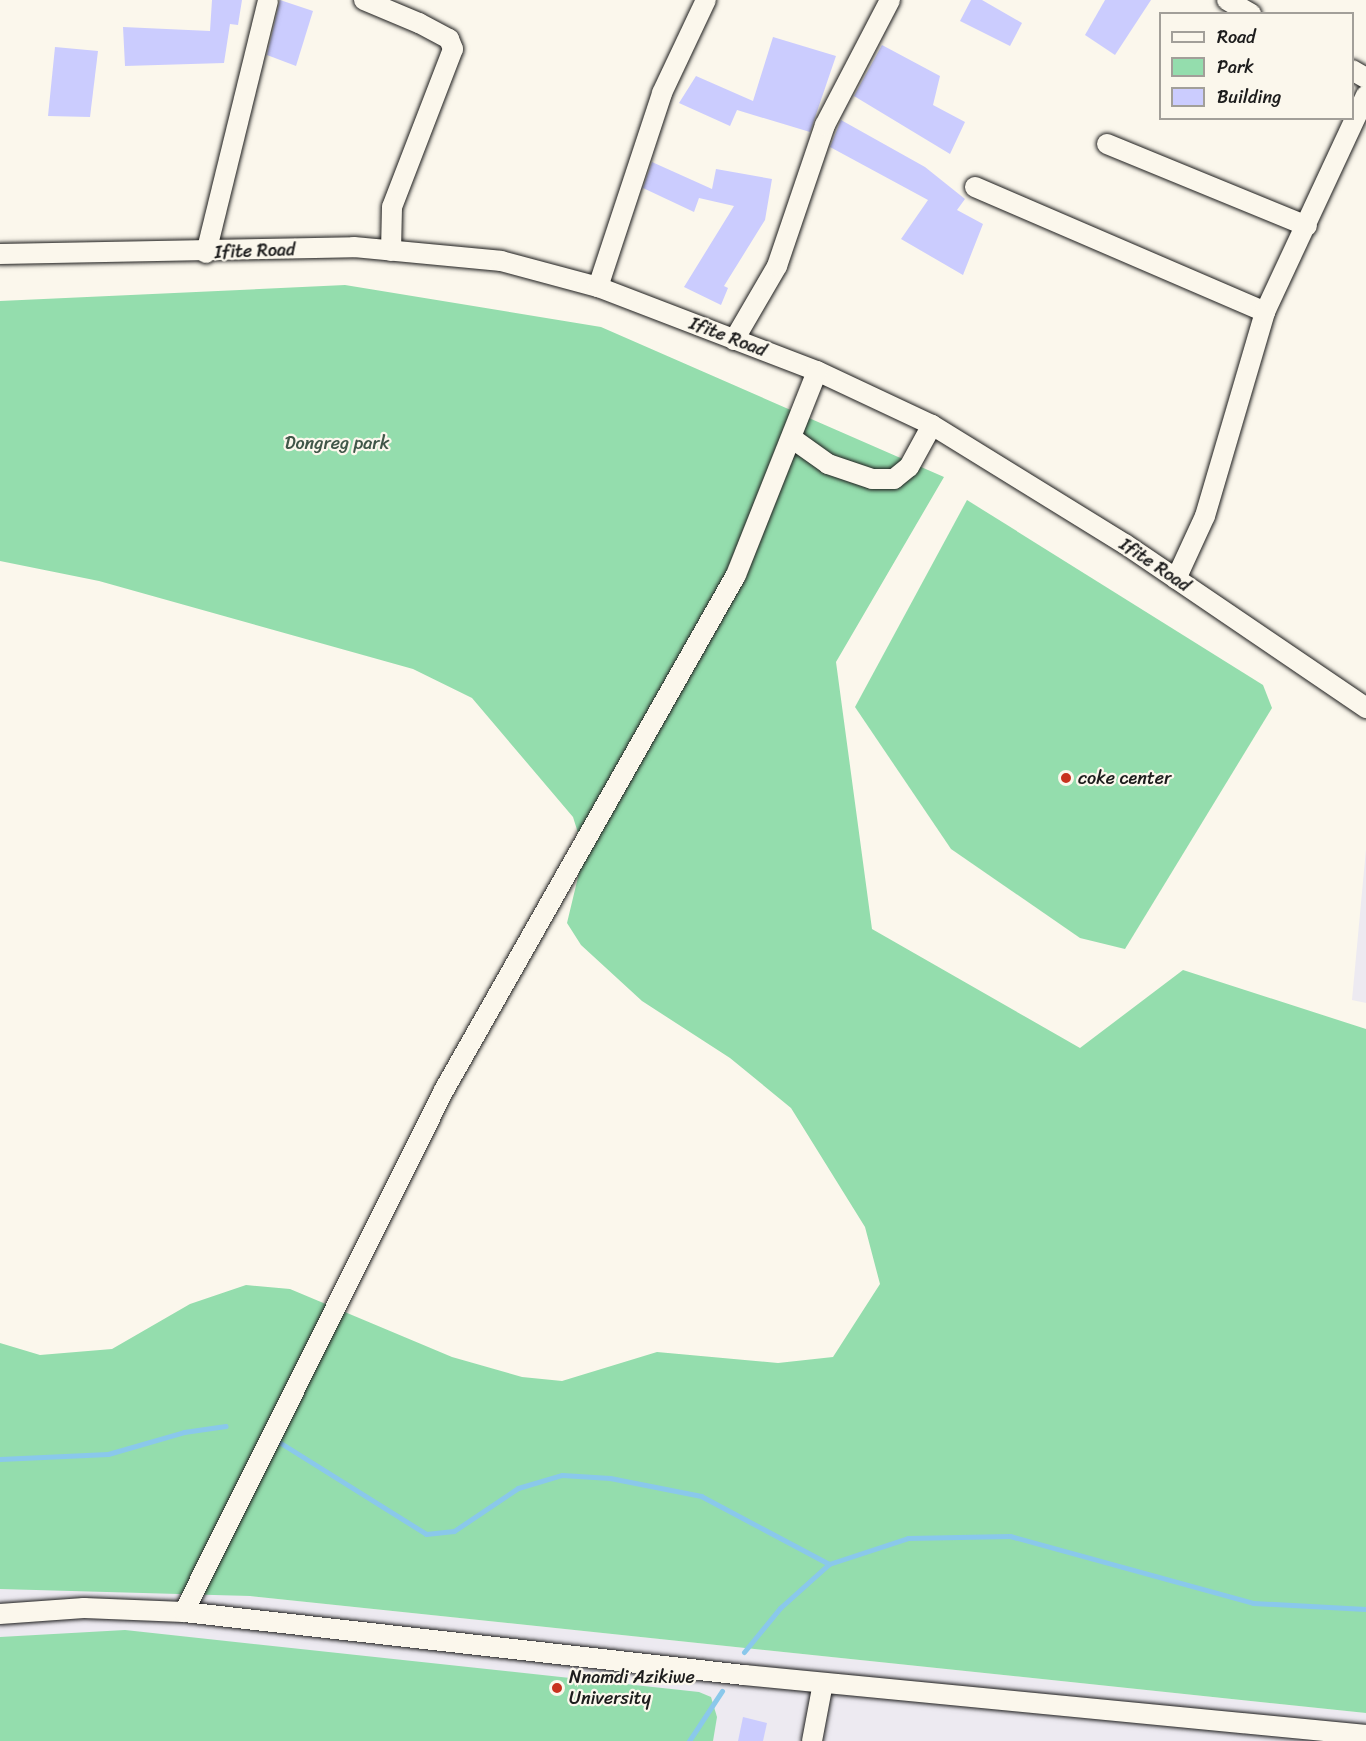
<!DOCTYPE html>
<html>
<head>
<meta charset="utf-8">
<style>
	body { margin:0 }
	#map { position:relative; width:1366px; height:1741px; overflow:hidden; background:#fbf7ec; font-family:Sriracha,sans-serif }
	div>[style] { position:absolute }
	[style*='--x'] { left:calc(var(--x)*1px); top:calc(var(--y)*1px); width:calc(var(--w)*1px); rotate:calc(var(--a)*1deg) }
	.built>* { inset:0; background:#edeaf1 }
	.green>* { inset:0; background:#94ddad }
	.stream>* { height:5px; margin:-2.5px; padding:0 2.5px; transform-origin:2.5px; border-radius:2.5px; background:#8ac8eb }
	.building>* { inset:0; background:#cbccfe }
	.roads { filter:drop-shadow(0 0 2px #1c1c1c) drop-shadow(0 0 2px #1c1c1c) }
	.minor>* { height:20px; margin:-10px; padding:0 10px; transform-origin:10px; border-radius:10px; background:#fbf7ec }
	.dots>* { width:16px; height:16px; translate:-50% -50%; box-sizing:border-box; border:3px solid #fbf7ec; border-radius:50% }
	span { translate:-50% -50%; white-space:nowrap; text-align:center; line-height:1.15; -webkit-text-stroke:4.5px #fbf7ec; paint-order:stroke }
	.street-label { font-size:18px; color:#1c1c1c }
	.park-label { font-size:18px; color:#405648 }
	.poi-label { font-size:18px; color:#1c1c1c }
	.left { translate:0 -50%; text-align:left }
	.legend { position:absolute; left:1159px; top:12px; width:195px; height:108px; box-sizing:border-box; background:#fbf7ec; border:2px solid #a29f99; margin:0; padding:8px 10px; list-style:none; font-size:18px; color:#1c1c1c }
	.legend li { display:flex; align-items:center; gap:12px; height:30px }
	.legend b { width:30px; border:2px solid #a29f99 }
</style>
</head>
<body>
<div id="map">
	<div class="built">
		<i style="clip-path:polygon(1366px 849px,1366px 1003px,1352px 1000px)"></i>
		<i style="clip-path:polygon(113px 1588px,250px 1596px,1366px 1713px,1366px 1741px,0 1741px,0 1589px)"></i>
	</div>
	<div class="green">
		<i style="clip-path:polygon(345px 285px,601px 327px,944px 477px,836px 662px,872px 929px,1080px 1048px,1183px 970px,1366px 1029px,1366px 1713px,250px 1596px,0 1589px,0 1343px,40px 1355px,112px 1349px,190px 1304px,246px 1285px,290px 1289px,452px 1357px,522px 1377px,562px 1381px,657px 1352px,778px 1363px,833px 1357px,880px 1284px,865px 1227px,791px 1108px,730px 1058px,642px 1001px,581px 945px,567px 923px,584px 852px,573px 817px,472px 698px,413px 669px,99px 581px,0 561px,0 301px)"></i>
		<i style="clip-path:polygon(967px 500px,1263px 685px,1272px 708px,1125px 949px,1080px 938px,951px 849px,855px 707px)"></i>
		<i style="clip-path:polygon(125px 1630px,699px 1692px,711px 1697px,717px 1717px,713px 1741px,0 1741px,0 1637px)"></i>
	</div>
	<div class="stream">
		<i style="--x:279;--y:1442;--w:173;--a:32"></i>
		<i style="--x:426;--y:1534;--w:28;--a:-6"></i>
		<i style="--x:454;--y:1531;--w:77;--a:-33.9"></i>
		<i style="--x:518;--y:1488;--w:46;--a:-16.5"></i>
		<i style="--x:562;--y:1475;--w:48;--a:3.6"></i>
		<i style="--x:610;--y:1478;--w:93;--a:11.2"></i>
		<i style="--x:701;--y:1496;--w:145;--a:28"></i>
		<i style="--x:0;--y:1459;--w:108;--a:-2.7"></i>
		<i style="--x:108;--y:1454;--w:79;--a:-16.1"></i>
		<i style="--x:184;--y:1432;--w:42;--a:-8.1"></i>
		<i style="--x:744;--y:1652;--w:57;--a:-50.7"></i>
		<i style="--x:780;--y:1608;--w:66;--a:-41.9"></i>
		<i style="--x:829;--y:1564;--w:83;--a:-18.2"></i>
		<i style="--x:908;--y:1538;--w:102;--a:-1.1"></i>
		<i style="--x:1010;--y:1536;--w:252;--a:15.4"></i>
		<i style="--x:1253;--y:1603;--w:113;--a:3"></i>
		<i style="--x:689;--y:1741;--w:60;--a:-56.6"></i>
	</div>
	<div class="building">
		<i style="clip-path:polygon(212px 0,242px 0,238px 25px,230px 24px,224px 63px,125px 66px,123px 27px,210px 31px)"></i>
		<i style="clip-path:polygon(280px 0,313px 11px,296px 66px,267px 55px)"></i>
		<i style="clip-path:polygon(971px 0,982px 0,1022px 23px,1010px 46px,960px 21px)"></i>
		<i style="clip-path:polygon(1105px 0,1151px 0,1115px 55px,1085px 35px)"></i>
		<i style="clip-path:polygon(773px 37px,836px 56px,810px 132px,737px 110px,730px 126px,679px 103px,696px 76px,753px 101px)"></i>
		<i style="clip-path:polygon(882px 45px,940px 76px,933px 105px,965px 122px,950px 154px,854px 96px)"></i>
		<i style="clip-path:polygon(55px 47px,98px 51px,90px 117px,48px 116px)"></i>
		<i style="clip-path:polygon(841px 120px,925px 167px,965px 199px,957px 210px,983px 224px,963px 275px,901px 239px,928px 200px,830px 147px)"></i>
		<i style="clip-path:polygon(652px 162px,712px 189px,716px 169px,772px 179px,765px 220px,724px 286px,728px 288px,721px 305px,684px 287px,734px 206px,699px 198px,694px 212px,643px 188px)"></i>
		<i style="clip-path:polygon(743px 1717px,767px 1723px,763px 1741px,738px 1741px)"></i>
	</div>
	<div class="roads">
		<div class="minor">
			<i style="--x:364;--y:0;--w:60;--a:22.7"></i>
			<i style="--x:419;--y:23;--w:34;--a:28"></i>
			<i style="--x:449;--y:39;--w:11;--a:68"></i>
			<i style="--x:453;--y:49;--w:169;--a:111.1"></i>
			<i style="--x:392;--y:207;--w:44;--a:91.3"></i>
			<i style="--x:1227;--y:0;--w:28;--a:30"></i>
			<i style="--x:1352;--y:70;--w:16;--a:30"></i>
			<i style="--x:1107;--y:144;--w:216;--a:22.3"></i>
			<i style="--x:975;--y:187;--w:316;--a:23.3"></i>
			<i style="--x:206;--y:253;--w:260;--a:-76.2"></i>
			<i style="--x:0;--y:254;--w:354;--a:-1.1"></i>
			<i style="--x:354;--y:247;--w:148;--a:5.4"></i>
			<i style="--x:501;--y:261;--w:100;--a:15"></i>
			<i style="--x:598;--y:287;--w:235;--a:21"></i>
			<i style="--x:817;--y:371;--w:127;--a:25.2"></i>
			<i style="--x:932;--y:425;--w:227;--a:31.7"></i>
			<i style="--x:1125;--y:544;--w:292;--a:34.2"></i>
			<i style="--x:598;--y:287;--w:204;--a:-71.7"></i>
			<i style="--x:662;--y:93;--w:103;--a:-64.7"></i>
			<i style="--x:734;--y:340;--w:86;--a:-59.8"></i>
			<i style="--x:777;--y:266;--w:149;--a:-71.2"></i>
			<i style="--x:825;--y:125;--w:141;--a:-62.5"></i>
			<i style="--x:793;--y:439;--w:43;--a:35.5"></i>
			<i style="--x:828;--y:464;--w:46;--a:18.8"></i>
			<i style="--x:872;--y:479;--w:22;--a:0"></i>
			<i style="--x:894;--y:479;--w:19;--a:-39"></i>
			<i style="--x:909;--y:467;--w:48;--a:-61.3"></i>
			<i style="--x:1176;--y:579;--w:69;--a:-65.3"></i>
			<i style="--x:1205;--y:516;--w:213;--a:-73.6"></i>
			<i style="--x:1265;--y:312;--w:239;--a:-65"></i>
			<i style="--x:184;--y:1612;--w:583;--a:-63.52"></i>
			<i style="--x:444;--y:1090;--w:592;--a:-60.45"></i>
			<i style="--x:736;--y:575;--w:219;--a:-68.3"></i>
			<i style="--x:0;--y:1614;--w:84;--a:-4.1"></i>
			<i style="--x:84;--y:1608;--w:100;--a:2.3"></i>
			<i style="--x:184;--y:1612;--w:564;--a:6.42"></i>
			<i style="--x:744;--y:1675;--w:625;--a:5.51"></i>
			<i style="--x:812;--y:1741;--w:59;--a:-79.3"></i>
		</div>
	</div>
	<div class="dots">
		<i style="left:1066px;top:778px;background:#c8321e"></i>
		<i style="left:557px;top:1688px;background:#c8321e"></i>
	</div>
	<div class="street-label">
		<span style="left:255px;top:251px;rotate:-2deg">Ifite Road</span>
		<span style="left:728px;top:337px;rotate:21deg">Ifite Road</span>
		<span style="left:1155px;top:565px;rotate:34deg">Ifite Road</span>
	</div>
	<div class="park-label">
		<span style="left:337px;top:443px">Dongreg park</span>
	</div>
	<div class="poi-label">
		<span class="left" style="left:1078px;top:778px">coke center</span>
		<span class="left" style="left:569px;top:1688px">Nnamdi Azikiwe<br>University</span>
	</div>
	<ul class="legend">
	<li><b style="height:8px;background:#fbf7ec"></b>Road</li>
	<li><b style="height:16px;background:#94ddad"></b>Park</li>
	<li><b style="height:16px;background:#cbccfe"></b>Building</li>
	</ul>
</div>
</body>
</html>
